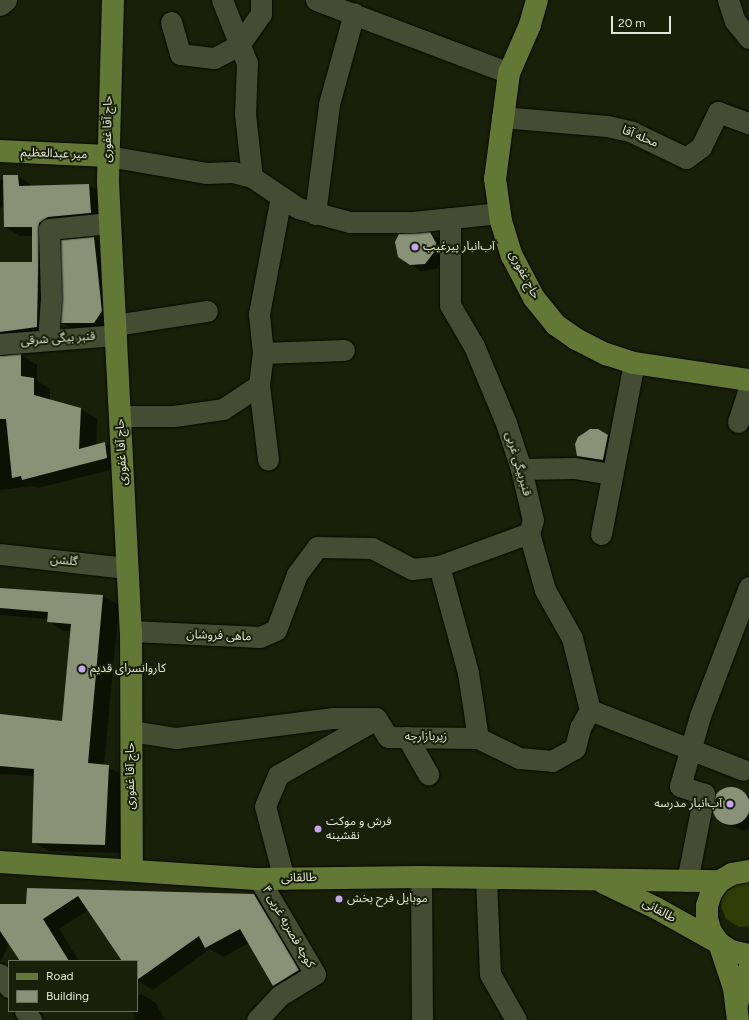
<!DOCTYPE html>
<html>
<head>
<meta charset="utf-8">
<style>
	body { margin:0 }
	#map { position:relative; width:749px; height:1020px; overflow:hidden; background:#192009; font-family:Figtree,"Noto Sans Arabic",sans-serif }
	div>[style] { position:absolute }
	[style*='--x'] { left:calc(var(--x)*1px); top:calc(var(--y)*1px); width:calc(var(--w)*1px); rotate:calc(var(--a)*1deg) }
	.green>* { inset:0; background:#2e3c05 }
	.shadow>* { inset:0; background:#0007 }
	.building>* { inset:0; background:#899277 }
	.round { border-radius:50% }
	.roads { filter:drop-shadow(0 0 1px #050900) drop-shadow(0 0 1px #050900) }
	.minor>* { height:21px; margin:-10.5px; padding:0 10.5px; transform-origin:10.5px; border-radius:10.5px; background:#444c34 }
	.major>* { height:22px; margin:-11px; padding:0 11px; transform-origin:11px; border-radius:11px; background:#647835 }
	.dots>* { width:11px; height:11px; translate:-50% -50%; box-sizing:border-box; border:2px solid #192009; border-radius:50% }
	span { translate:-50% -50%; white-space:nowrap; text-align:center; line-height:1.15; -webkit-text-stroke:4px #192009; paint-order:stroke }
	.street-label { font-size:12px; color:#e0e6d7 }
	.poi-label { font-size:12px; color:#e0e6d7 }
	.left { translate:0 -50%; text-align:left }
	.right { translate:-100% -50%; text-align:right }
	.legend { position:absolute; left:8px; top:960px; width:130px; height:52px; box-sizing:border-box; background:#192009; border:1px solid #696f5b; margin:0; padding:5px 7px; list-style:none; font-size:12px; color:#e0e6d7 }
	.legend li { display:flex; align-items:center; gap:8px; height:20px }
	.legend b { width:20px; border:1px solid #696f5b }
	.scale { position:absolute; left:611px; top:16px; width:60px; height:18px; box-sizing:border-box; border:2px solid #e0e6d7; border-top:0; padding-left:5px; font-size:12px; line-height:14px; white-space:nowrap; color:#e0e6d7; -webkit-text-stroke:3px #192009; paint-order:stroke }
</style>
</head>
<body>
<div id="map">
	<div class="green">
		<i style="clip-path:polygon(745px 882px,749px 882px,749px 926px,739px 927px,726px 919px,721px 906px,722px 898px,731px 886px)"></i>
	</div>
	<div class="shadow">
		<i style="clip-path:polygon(18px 176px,34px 187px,88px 185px,104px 194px,106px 222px,54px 233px,52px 336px,4px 354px,21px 355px,37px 365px,37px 381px,50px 389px,50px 401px,81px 409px,97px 419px,96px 446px,105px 443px,120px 453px,122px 467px,38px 488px,34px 486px,0 490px,0 264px,33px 263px,33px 236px,20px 236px,5px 227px,4px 207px,0 208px,0 180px)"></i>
		<i style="clip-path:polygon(430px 233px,440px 239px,445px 257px,436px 269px,421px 271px,411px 265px)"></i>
		<i style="clip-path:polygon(94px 238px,107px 245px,108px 330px,75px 330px,62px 323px)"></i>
		<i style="clip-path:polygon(598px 430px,618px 442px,613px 466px,588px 462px,578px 456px,576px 444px,584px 432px)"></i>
		<i style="clip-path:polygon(0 589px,103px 596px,119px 605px,104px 766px,125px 775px,121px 853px,49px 851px,33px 842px,34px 776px,0 774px,0 715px,63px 723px,71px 631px,64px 631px,48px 621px,48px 619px,0 615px)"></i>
		<i style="clip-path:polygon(730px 788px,749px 795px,749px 829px,745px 831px,719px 822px,714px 812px,717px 794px)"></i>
		<i style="clip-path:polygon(28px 889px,254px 895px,271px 905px,315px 980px,290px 995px,273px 985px,249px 943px,223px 957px,210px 949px,153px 990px,137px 981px,137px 961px,123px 961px,89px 910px,59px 929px,79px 961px,20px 961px,9px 944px,0 963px,0 905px,27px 905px)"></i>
		<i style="clip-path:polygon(141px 994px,156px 1003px,165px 1020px,136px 1020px,132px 1011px,137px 1011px,137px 996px)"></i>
	</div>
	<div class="building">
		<i style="clip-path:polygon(3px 175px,18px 175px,19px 186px,89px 184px,91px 213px,48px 217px,39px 223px,37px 327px,0 332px,0 262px,32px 262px,32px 227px,4px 227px)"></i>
		<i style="clip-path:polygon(430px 232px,436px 243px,435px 251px,425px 264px,410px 265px,398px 257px,395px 242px,399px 234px)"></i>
		<i style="clip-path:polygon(94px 237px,102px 311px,94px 323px,61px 323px,61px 240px)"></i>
		<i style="clip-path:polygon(21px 354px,21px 376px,34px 378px,34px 395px,81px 408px,79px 449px,105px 442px,107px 458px,22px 480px,21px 476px,12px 478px,6px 419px,0 419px,0 356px)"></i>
		<i style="clip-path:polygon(590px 429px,598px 429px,608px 435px,603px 460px,577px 456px,575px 444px,578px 437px)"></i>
		<i style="clip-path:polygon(0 588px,103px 595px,88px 763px,109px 765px,105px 845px,32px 843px,34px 769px,0 766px,0 714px,62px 721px,71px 624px,47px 622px,48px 612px,0 608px)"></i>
		<i class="round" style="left:712px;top:787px;width:38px;height:38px"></i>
		<i style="clip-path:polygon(27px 888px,254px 894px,299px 970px,273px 986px,240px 929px,205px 948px,199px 936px,137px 980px,137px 961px,122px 961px,78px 896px,43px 919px,69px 961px,20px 961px,0 931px,0 904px,26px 904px)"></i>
	</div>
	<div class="roads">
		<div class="minor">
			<i style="--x:222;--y:0;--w:68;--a:68.4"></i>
			<i style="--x:247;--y:63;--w:51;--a:92.2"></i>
			<i style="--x:245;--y:114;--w:63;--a:83.7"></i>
			<i style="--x:316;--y:0;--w:206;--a:20.7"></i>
			<i style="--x:728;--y:0;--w:22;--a:72"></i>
			<i style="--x:735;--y:21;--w:22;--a:51"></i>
			<i style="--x:0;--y:5;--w:8;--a:-40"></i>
			<i style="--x:171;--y:22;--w:33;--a:74"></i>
			<i style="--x:180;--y:54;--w:34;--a:7"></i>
			<i style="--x:214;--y:58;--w:28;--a:-27"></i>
			<i style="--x:239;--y:45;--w:38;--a:-55"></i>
			<i style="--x:261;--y:14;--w:14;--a:-90"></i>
			<i style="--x:502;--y:117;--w:105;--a:4.9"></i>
			<i style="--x:607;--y:126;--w:26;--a:13"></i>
			<i style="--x:632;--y:132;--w:60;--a:25.7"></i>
			<i style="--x:686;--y:158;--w:19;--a:-36"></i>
			<i style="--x:701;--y:147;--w:39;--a:-64"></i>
			<i style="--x:718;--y:112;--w:33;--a:20"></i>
			<i style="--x:108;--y:156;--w:99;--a:9.8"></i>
			<i style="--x:206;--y:173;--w:27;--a:-2"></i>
			<i style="--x:233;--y:172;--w:20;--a:15"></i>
			<i style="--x:252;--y:177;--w:55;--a:34"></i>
			<i style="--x:298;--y:208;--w:54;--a:15.1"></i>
			<i style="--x:350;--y:222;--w:63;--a:0"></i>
			<i style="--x:413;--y:222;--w:87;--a:-5.9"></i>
			<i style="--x:315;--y:214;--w:111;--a:-82.7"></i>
			<i style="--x:329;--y:104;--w:94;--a:-74.6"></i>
			<i style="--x:450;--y:218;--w:87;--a:90"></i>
			<i style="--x:450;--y:305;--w:48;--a:59.7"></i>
			<i style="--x:474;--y:346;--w:83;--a:67.4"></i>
			<i style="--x:506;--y:423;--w:48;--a:71.9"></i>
			<i style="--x:521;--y:469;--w:52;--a:76.8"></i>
			<i style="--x:533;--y:520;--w:14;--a:107"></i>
			<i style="--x:529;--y:533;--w:59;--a:74.3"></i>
			<i style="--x:545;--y:590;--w:55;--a:60.6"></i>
			<i style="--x:572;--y:638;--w:74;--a:76"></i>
			<i style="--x:115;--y:325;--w:93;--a:-8.7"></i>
			<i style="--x:48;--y:340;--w:42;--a:-85.9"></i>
			<i style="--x:51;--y:298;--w:69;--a:-91.7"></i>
			<i style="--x:49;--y:229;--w:61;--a:-5.6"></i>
			<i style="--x:0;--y:344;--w:116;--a:-4.4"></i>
			<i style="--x:263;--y:353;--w:81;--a:-2.1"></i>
			<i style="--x:259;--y:385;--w:75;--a:83.1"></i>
			<i style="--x:120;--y:416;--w:54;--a:0"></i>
			<i style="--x:174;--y:416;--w:49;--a:-8.1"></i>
			<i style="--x:223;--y:409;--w:43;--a:-33.7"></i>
			<i style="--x:259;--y:385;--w:32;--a:-83"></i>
			<i style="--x:263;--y:353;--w:39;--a:-96"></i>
			<i style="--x:259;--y:314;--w:119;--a:-79.4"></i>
			<i style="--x:738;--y:422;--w:35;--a:-72"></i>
			<i style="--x:521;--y:469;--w:53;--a:-1.1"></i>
			<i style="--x:574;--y:468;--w:39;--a:9"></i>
			<i style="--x:601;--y:534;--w:174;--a:-79.1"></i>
			<i style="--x:0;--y:554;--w:128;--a:6.3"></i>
			<i style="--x:439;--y:566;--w:111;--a:74.8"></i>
			<i style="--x:468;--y:673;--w:66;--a:81.3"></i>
			<i style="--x:131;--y:631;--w:129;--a:2.7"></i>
			<i style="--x:260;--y:637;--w:17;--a:-24"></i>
			<i style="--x:276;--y:630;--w:60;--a:-69.4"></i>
			<i style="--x:297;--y:574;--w:34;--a:-53"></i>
			<i style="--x:317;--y:547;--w:55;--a:1"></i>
			<i style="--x:372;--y:548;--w:45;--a:27.7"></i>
			<i style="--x:412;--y:569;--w:27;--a:-6"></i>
			<i style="--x:439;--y:566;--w:96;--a:-20.1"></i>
			<i style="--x:131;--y:731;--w:46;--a:8.8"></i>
			<i style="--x:176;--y:738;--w:157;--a:-7.3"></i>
			<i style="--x:332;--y:718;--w:44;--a:0"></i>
			<i style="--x:376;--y:718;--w:22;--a:58"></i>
			<i style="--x:388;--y:737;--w:90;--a:0.6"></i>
			<i style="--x:478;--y:738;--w:46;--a:26"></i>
			<i style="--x:519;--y:758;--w:33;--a:5"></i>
			<i style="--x:552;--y:761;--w:26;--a:-29"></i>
			<i style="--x:575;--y:748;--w:21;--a:-76"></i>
			<i style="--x:580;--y:728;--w:21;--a:-61"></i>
			<i style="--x:590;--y:710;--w:164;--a:21.4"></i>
			<i style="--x:407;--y:737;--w:43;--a:60.4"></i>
			<i style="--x:421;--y:877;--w:143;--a:89.6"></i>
			<i style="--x:284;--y:879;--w:75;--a:-104.6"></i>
			<i style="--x:265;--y:806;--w:34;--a:-67"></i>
			<i style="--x:278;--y:775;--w:113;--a:-29.7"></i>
			<i style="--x:486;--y:879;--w:95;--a:87.6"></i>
			<i style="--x:490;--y:974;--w:53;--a:60.5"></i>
			<i style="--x:687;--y:881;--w:89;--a:-78.9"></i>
			<i style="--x:704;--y:794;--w:25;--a:-162"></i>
			<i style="--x:680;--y:786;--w:73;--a:-74.1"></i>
			<i style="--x:700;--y:716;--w:138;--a:-69.2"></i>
			<i style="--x:0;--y:974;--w:16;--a:55"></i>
			<i style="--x:25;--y:1011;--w:11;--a:56"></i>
			<i style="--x:257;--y:1020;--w:33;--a:-47"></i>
			<i style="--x:279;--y:996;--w:42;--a:-31.4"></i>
			<i style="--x:315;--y:974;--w:110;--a:-120.5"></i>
		</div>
		<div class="major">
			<i style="--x:113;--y:0;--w:182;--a:91.6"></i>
			<i style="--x:108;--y:182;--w:450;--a:87.1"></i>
			<i style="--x:131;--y:631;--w:239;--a:89.8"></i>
			<i style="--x:537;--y:0;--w:26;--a:106"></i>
			<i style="--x:530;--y:25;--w:52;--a:113.6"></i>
			<i style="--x:509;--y:73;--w:107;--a:97.5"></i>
			<i style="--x:495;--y:179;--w:42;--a:81.9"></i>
			<i style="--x:501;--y:221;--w:37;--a:73"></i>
			<i style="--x:512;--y:256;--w:47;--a:62.4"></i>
			<i style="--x:534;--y:298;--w:35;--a:51"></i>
			<i style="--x:556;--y:325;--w:24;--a:35"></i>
			<i style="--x:576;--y:339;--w:34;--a:27"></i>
			<i style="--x:606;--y:354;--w:29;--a:18"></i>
			<i style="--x:634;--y:363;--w:116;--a:8.4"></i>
			<i style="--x:0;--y:151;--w:108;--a:2.7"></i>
			<i style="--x:0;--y:862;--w:260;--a:3.8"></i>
			<i style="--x:259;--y:879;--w:162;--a:-0.7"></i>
			<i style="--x:421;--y:877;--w:299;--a:0.8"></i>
			<i style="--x:749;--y:871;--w:17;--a:170"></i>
			<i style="--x:732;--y:874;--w:14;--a:150"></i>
			<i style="--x:720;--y:881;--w:15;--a:127"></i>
			<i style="--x:711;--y:893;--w:14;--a:107"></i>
			<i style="--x:707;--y:906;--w:13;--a:90"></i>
			<i style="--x:707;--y:919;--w:14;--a:73"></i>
			<i style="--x:711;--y:932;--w:14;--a:54"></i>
			<i style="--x:719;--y:943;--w:14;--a:34"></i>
			<i style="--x:731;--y:951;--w:18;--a:13"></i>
			<i style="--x:604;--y:883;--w:58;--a:25.7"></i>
			<i style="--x:656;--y:908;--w:72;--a:29.1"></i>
			<i style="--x:719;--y:943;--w:47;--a:71.6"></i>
			<i style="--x:734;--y:988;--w:32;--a:83"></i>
			<i style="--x:737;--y:1004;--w:37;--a:-71"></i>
		</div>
	</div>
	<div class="dots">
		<i style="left:415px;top:247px;background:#c6a6f0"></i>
		<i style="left:82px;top:669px;background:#c6a6f0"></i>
		<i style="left:730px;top:804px;background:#c6a6f0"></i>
		<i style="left:318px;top:829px;background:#c6a6f0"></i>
		<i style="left:339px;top:899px;background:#c6a6f0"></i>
	</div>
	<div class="street-label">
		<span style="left:108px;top:129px;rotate:-89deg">حاج آقا غفوری</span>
		<span style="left:640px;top:137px;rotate:22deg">محله آقا</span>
		<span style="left:54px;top:154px;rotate:2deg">میر عبدالعظیم</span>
		<span style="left:524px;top:275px;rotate:62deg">حاج غفوری</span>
		<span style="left:58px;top:339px;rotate:-4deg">قنبر بیگی شرقی</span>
		<span style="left:122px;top:452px;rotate:-93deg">حاج آقا غفوری</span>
		<span style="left:518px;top:464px;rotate:74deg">قنبربیگی غربی</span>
		<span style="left:64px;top:561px;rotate:6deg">گلشن</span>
		<span style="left:219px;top:636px;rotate:2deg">ماهی فروشان</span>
		<span style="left:426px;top:737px">زیربازارچه</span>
		<span style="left:131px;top:776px;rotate:-90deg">حاج آقا غفوری</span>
		<span style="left:299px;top:878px;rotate:-1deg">طالقانی</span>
		<span style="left:659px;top:911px;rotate:29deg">طالقانی</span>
		<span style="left:288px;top:927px;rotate:60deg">کوچه قصریه غربی ۴</span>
	</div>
	<div class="poi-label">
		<span class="left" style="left:423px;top:247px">آب‌انبار پیرغیب</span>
		<span class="left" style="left:90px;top:669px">کاروانسرای قدیم</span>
		<span class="right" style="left:722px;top:804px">آب‌انبار مدرسه</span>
		<span class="left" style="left:326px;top:829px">فرش و موکت<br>نقشینه</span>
		<span class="left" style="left:347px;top:899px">موبایل فرح بخش</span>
	</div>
	<ul class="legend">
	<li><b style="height:5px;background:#647835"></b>Road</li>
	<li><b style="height:11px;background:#899277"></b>Building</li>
	</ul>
	<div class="scale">20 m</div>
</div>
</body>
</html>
